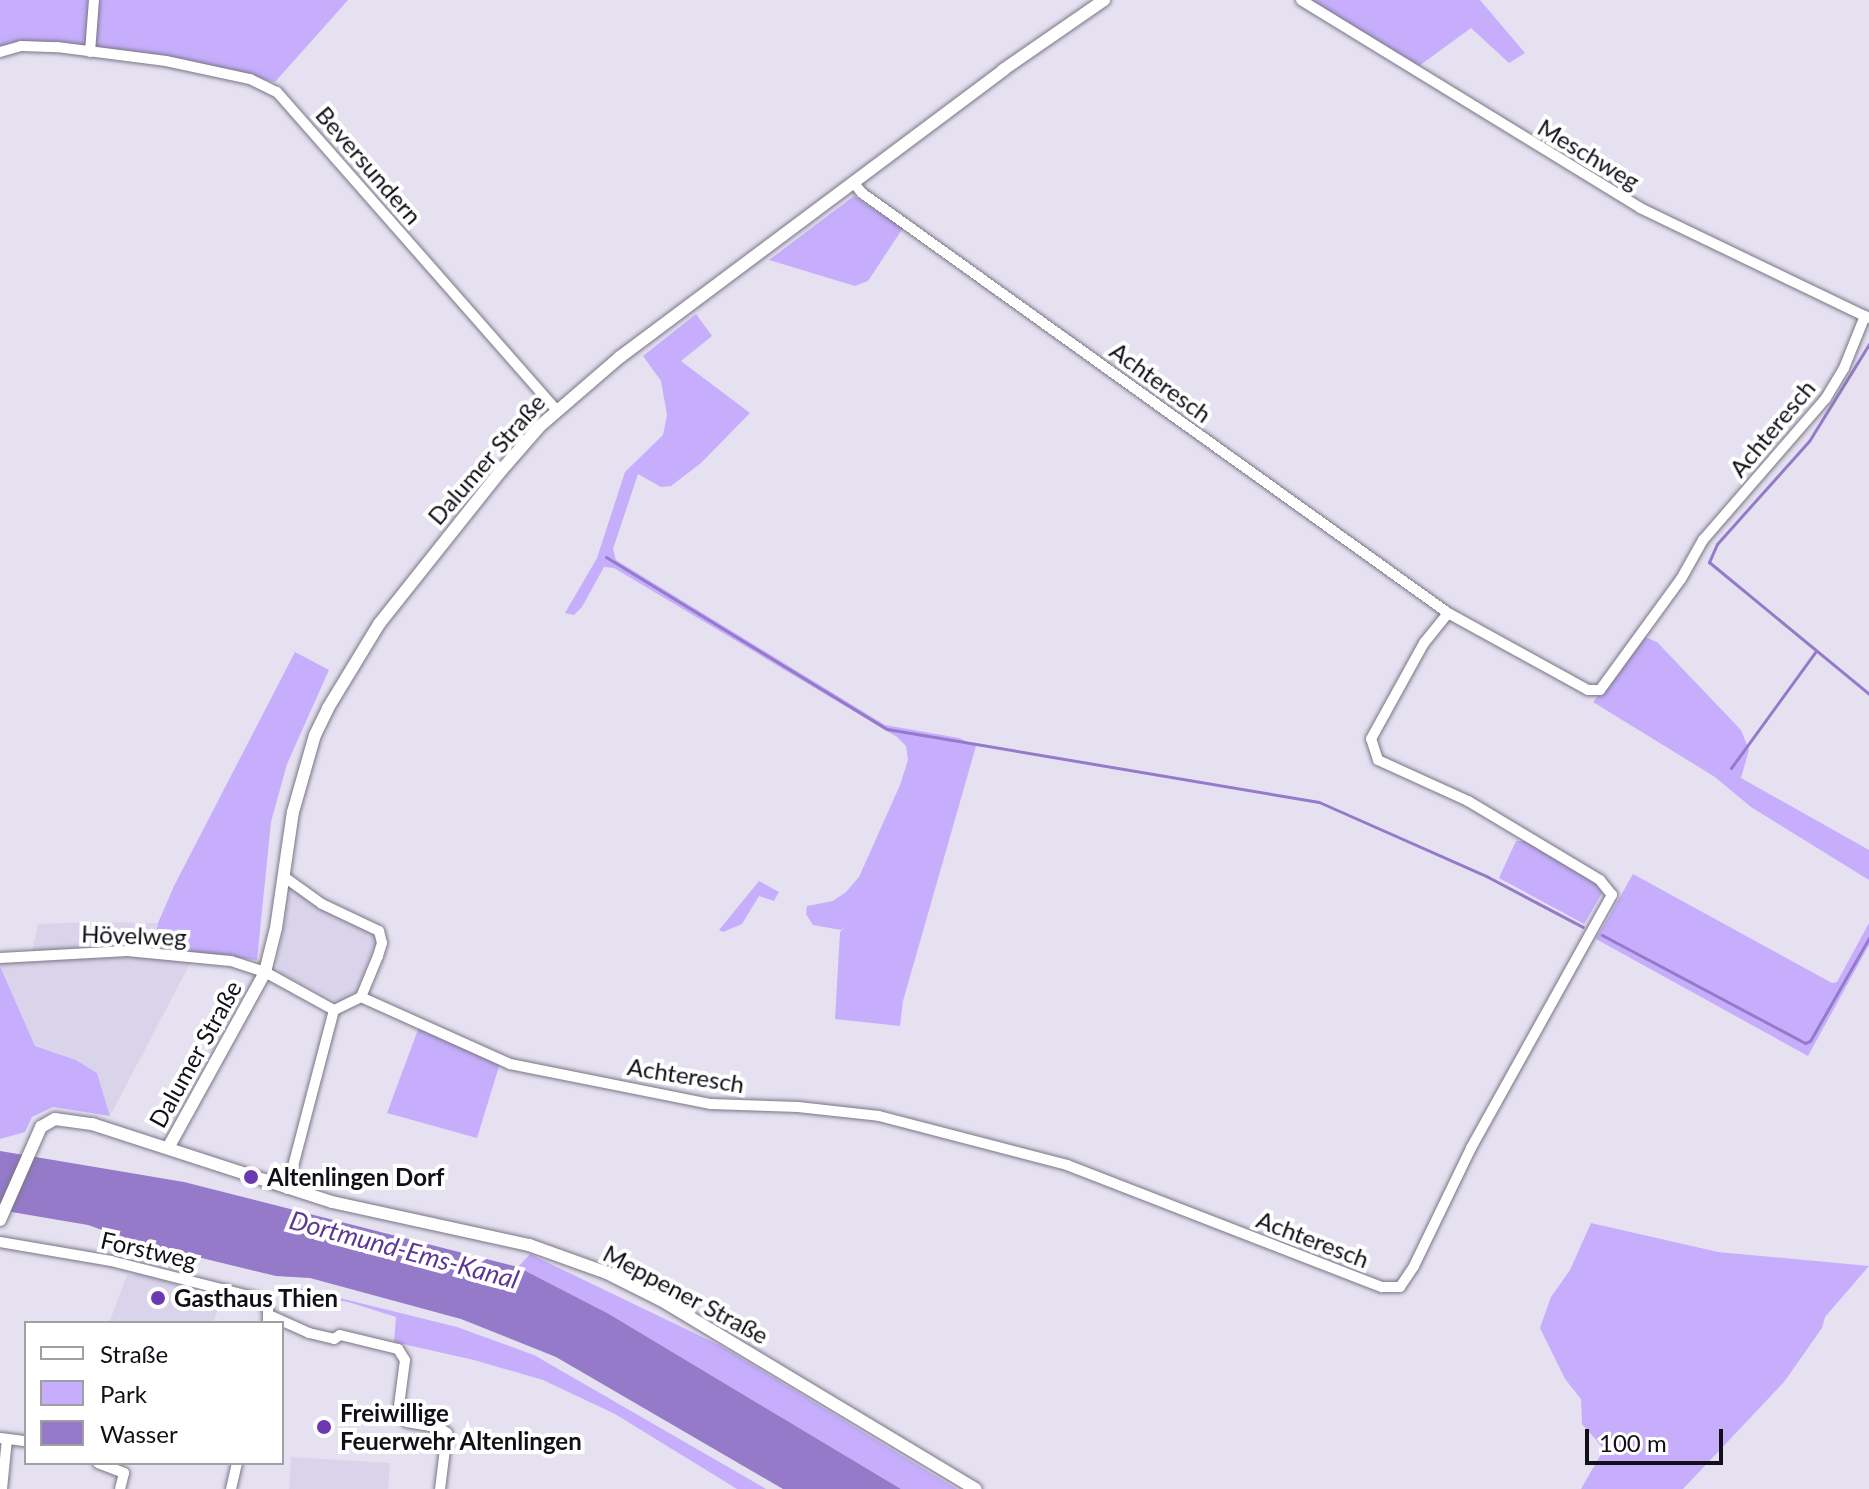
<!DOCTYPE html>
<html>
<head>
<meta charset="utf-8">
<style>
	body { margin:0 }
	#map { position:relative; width:1869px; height:1489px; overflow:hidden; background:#e5e1f1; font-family:Lato,sans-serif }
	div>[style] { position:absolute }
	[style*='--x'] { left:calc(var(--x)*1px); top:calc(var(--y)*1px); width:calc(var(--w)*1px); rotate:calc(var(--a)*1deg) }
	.built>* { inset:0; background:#dad4eb }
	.green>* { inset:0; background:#c6aefc }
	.water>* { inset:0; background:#947ac9 }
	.stream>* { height:3px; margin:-1.5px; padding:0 1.5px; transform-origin:1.5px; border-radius:1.5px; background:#947ac9 }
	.roads { filter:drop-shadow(0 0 2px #797684) drop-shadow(0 0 2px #797684) }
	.minor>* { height:10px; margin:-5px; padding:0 5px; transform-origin:5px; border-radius:5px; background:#fff }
	.major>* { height:12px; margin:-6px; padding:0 6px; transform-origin:6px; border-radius:6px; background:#fff }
	.dots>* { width:22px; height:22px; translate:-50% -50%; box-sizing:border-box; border:4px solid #fff; border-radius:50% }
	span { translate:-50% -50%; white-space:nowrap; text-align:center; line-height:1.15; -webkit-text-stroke:8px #fff; paint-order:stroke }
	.street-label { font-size:24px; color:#121016 }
	.poi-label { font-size:24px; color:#121016; font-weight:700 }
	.left { translate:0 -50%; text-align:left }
	.water-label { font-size:26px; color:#5d3796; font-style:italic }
	.legend { position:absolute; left:24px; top:1321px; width:260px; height:144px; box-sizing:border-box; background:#fff; border:2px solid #a09fa2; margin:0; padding:10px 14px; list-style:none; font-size:24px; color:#121016 }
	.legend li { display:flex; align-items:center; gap:16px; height:40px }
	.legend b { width:40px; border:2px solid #a09fa2 }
	.scale { position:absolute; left:1585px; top:1429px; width:138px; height:36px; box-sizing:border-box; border:4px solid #121016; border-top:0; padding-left:10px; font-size:24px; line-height:28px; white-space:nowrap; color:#121016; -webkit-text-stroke:6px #fff; paint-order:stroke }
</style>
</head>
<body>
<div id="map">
	<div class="built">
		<i style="clip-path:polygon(291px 887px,315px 905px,372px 932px,377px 939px,357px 990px,340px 1002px,280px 973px,277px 963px)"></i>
		<i style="clip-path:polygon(94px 922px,158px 923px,153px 947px,161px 958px,192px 960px,110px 1116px,97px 1073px,76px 1060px,35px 1046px,0 966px,0 962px,31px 957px,38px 924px)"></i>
		<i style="clip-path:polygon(143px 1274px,222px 1299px,213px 1323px,109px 1323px,127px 1275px)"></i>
		<i style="clip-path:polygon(291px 1457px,390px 1463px,388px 1489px,289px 1489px)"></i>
	</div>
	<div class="green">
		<i style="clip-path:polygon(0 0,348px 0,275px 82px,220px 68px,88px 46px,0 49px)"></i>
		<i style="clip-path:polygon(1310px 0,1480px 0,1525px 53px,1509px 63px,1471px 28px,1419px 66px)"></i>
		<i style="clip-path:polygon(854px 196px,903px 228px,868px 281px,855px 286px,769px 260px)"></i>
		<i style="clip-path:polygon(696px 314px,712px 336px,681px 361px,750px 413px,701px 463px,671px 486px,661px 487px,638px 474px,613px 549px,616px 560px,885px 725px,959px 738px,976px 746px,903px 1001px,900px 1026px,835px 1019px,840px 932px,846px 926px,841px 930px,813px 925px,806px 914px,807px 906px,833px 901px,846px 892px,859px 877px,900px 785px,908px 760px,906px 746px,897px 737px,614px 568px,604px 567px,582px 607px,574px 615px,565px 613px,597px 558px,625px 472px,663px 435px,667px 415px,661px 381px,643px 356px)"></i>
		<i style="clip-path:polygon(1645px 637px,1657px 642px,1741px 730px,1749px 750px,1741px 778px,1869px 850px,1869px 880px,1751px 807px,1715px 777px,1593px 702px)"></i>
		<i style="clip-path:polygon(295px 652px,329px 670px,287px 764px,271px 822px,257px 960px,153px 947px,158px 923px,174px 886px)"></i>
		<i style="clip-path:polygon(1516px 841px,1525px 841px,1596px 883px,1602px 893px,1584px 924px,1499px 878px)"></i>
		<i style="clip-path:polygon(1633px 874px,1832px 983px,1837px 982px,1869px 923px,1869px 945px,1808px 1056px,1596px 939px)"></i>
		<i style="clip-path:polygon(759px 881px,779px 892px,774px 901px,759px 896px,742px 924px,723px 932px,719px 930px)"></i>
		<i style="clip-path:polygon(0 966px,35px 1046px,76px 1060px,97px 1073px,110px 1116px,53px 1107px,32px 1117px,25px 1132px,0 1139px)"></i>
		<i style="clip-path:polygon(419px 1027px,500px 1063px,477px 1138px,387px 1113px)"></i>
		<i style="clip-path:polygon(1591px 1223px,1718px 1252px,1869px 1266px,1825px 1317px,1822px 1328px,1784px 1382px,1683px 1489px,1581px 1489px,1604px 1449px,1582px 1424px,1581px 1399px,1565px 1379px,1540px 1328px,1551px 1297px,1570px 1270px)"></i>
		<i style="clip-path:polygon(530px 1254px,721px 1346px,957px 1489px,901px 1489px,609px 1314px,518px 1267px)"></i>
		<i style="clip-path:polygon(291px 1286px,457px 1327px,534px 1355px,766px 1489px,737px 1489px,615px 1414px,543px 1380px,474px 1360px,394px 1342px,396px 1317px,348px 1302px,283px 1291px)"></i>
	</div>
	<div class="water">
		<i style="clip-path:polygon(0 1151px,184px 1182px,518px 1267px,609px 1314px,901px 1489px,783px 1489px,556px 1357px,461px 1319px,310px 1278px,276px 1276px,136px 1242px,88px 1225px,0 1210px)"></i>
	</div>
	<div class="stream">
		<i style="--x:1869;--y:344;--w:114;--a:121.7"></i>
		<i style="--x:1809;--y:441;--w:138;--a:131.8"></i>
		<i style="--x:1717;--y:544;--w:20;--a:114"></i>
		<i style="--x:1709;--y:562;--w:207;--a:39.5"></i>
		<i style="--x:606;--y:557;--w:329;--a:31.5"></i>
		<i style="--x:887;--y:729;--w:438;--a:9.6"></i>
		<i style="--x:1319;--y:802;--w:185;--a:23.9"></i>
		<i style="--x:1488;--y:877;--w:107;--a:27.8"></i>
		<i style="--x:1731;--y:768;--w:145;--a:-54"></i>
		<i style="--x:1602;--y:935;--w:230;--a:28"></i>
		<i style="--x:1805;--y:1043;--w:5;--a:-22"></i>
		<i style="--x:1810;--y:1041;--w:119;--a:-60.2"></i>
	</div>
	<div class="roads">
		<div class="minor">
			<i style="--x:1301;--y:0;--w:398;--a:31.5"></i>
			<i style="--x:1640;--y:208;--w:254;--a:25.7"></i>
			<i style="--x:0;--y:52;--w:22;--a:-16"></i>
			<i style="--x:21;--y:46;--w:36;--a:2"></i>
			<i style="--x:57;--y:47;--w:110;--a:7.3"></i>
			<i style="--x:166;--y:61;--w:86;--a:12.1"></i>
			<i style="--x:250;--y:79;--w:30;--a:26"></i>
			<i style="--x:277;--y:92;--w:423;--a:48.7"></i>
			<i style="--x:90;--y:52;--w:52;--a:-85.6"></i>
			<i style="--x:853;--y:182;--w:14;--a:51"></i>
			<i style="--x:862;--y:193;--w:721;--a:35.63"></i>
			<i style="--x:1448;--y:613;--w:160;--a:28.8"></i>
			<i style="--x:1588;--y:690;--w:12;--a:0"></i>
			<i style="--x:1600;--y:690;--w:137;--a:-53.9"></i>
			<i style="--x:1681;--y:579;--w:45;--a:-60.6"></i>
			<i style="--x:1703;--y:540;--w:188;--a:-49.1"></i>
			<i style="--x:1826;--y:398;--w:35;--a:-59"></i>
			<i style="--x:1844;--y:368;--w:56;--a:-68"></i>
			<i style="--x:283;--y:876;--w:48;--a:35.7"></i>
			<i style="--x:322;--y:904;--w:63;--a:25.3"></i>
			<i style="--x:379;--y:931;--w:12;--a:76"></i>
			<i style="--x:382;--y:943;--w:14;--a:107"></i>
			<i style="--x:378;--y:956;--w:44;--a:112.5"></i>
			<i style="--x:361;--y:997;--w:30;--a:154"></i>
			<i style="--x:0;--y:958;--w:127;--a:-3.2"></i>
			<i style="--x:127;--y:951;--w:104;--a:5.5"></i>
			<i style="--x:231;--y:961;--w:36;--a:18"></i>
			<i style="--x:265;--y:972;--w:79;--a:28.8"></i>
			<i style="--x:334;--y:1010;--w:185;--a:104.7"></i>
			<i style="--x:361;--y:997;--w:163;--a:24.2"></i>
			<i style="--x:510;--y:1064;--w:205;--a:11.3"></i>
			<i style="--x:711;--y:1104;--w:87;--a:2"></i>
			<i style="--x:798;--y:1107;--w:81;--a:6.3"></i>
			<i style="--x:879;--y:1116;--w:194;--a:14.6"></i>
			<i style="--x:1067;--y:1165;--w:338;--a:21.2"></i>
			<i style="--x:1382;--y:1287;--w:18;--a:0"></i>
			<i style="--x:1400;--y:1287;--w:25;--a:-56"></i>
			<i style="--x:1414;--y:1266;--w:131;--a:-64.2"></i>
			<i style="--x:1471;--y:1148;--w:290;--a:-60.9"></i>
			<i style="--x:1612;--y:895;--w:19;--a:-129"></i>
			<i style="--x:1600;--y:880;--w:154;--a:-149.1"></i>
			<i style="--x:1468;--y:801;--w:99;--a:-155.5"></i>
			<i style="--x:1378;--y:760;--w:22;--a:-108"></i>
			<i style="--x:1371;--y:739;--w:110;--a:-61.1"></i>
			<i style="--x:1424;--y:643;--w:38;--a:-51"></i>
			<i style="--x:0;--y:1242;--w:113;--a:9.7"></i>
			<i style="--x:111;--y:1261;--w:151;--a:14.2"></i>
			<i style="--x:257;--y:1298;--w:15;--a:42"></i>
			<i style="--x:268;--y:1308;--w:15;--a:90"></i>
			<i style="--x:269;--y:1315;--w:44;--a:24.2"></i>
			<i style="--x:309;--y:1333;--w:26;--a:13"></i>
			<i style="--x:334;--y:1339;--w:7;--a:-34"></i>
			<i style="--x:340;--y:1335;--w:60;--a:13.6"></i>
			<i style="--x:398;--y:1349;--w:13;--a:58"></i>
			<i style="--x:405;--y:1360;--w:53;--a:97.5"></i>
			<i style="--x:398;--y:1413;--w:13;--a:45"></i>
			<i style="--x:407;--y:1422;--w:34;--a:10"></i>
			<i style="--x:440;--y:1428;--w:9;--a:36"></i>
			<i style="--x:447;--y:1433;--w:56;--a:97.1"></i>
			<i style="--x:0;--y:1438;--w:26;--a:7"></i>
			<i style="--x:98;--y:1463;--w:28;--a:21"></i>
			<i style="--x:124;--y:1473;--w:16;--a:104"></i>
			<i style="--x:2;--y:1489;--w:50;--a:-84.3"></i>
			<i style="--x:231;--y:1489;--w:27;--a:-77"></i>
		</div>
		<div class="major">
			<i style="--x:168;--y:1148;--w:201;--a:-61.1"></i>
			<i style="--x:265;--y:972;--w:45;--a:-76"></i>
			<i style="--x:276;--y:928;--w:117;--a:-81.7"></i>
			<i style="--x:293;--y:812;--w:80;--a:-74.1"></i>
			<i style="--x:315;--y:735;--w:30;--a:-64"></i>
			<i style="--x:328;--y:708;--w:98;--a:-58.7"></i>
			<i style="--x:379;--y:624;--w:193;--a:-51.5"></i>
			<i style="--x:499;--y:473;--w:62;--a:-48.9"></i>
			<i style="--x:540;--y:426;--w:106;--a:-40.8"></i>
			<i style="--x:620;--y:357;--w:479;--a:-36.8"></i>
			<i style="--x:1003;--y:70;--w:123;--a:-34.7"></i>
			<i style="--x:0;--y:1220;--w:102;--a:-66.2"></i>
			<i style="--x:41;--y:1127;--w:16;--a:-30"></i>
			<i style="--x:55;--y:1119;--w:37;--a:8"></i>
			<i style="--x:92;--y:1124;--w:252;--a:18"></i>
			<i style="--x:332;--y:1202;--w:202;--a:12.3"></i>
			<i style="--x:529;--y:1245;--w:83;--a:19.7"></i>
			<i style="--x:607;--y:1273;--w:60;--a:26.6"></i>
			<i style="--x:661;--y:1300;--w:367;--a:31"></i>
		</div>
	</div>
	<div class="dots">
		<i style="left:251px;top:1177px;background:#6b3ab1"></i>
		<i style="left:158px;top:1298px;background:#6b3ab1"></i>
		<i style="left:324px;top:1427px;background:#6b3ab1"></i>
	</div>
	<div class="street-label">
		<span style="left:1589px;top:154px;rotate:31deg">Meschweg</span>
		<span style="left:369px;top:165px;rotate:49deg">Beversundern</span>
		<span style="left:1161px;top:382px;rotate:36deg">Achteresch</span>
		<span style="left:1772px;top:428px;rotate:-50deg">Achteresch</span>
		<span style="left:486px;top:459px;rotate:-49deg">Dalumer Straße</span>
		<span style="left:134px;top:935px;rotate:2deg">Hövelweg</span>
		<span style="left:195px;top:1054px;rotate:-61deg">Dalumer Straße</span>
		<span style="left:686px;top:1075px;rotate:9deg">Achteresch</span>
		<span style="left:1313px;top:1239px;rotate:21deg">Achteresch</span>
		<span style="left:149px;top:1250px;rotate:13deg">Forstweg</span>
		<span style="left:686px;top:1294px;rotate:28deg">Meppener Straße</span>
	</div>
	<div class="poi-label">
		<span class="left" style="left:267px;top:1177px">Altenlingen Dorf</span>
		<span class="left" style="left:174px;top:1298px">Gasthaus Thien</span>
		<span class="left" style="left:340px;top:1427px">Freiwillige<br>Feuerwehr Altenlingen</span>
	</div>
	<div class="water-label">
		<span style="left:404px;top:1250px;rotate:15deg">Dortmund-Ems-Kanal</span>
	</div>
	<ul class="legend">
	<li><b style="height:10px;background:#fff"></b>Straße</li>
	<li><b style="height:22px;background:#c6aefc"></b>Park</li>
	<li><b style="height:22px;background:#947ac9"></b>Wasser</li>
	</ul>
	<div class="scale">100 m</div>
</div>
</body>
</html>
